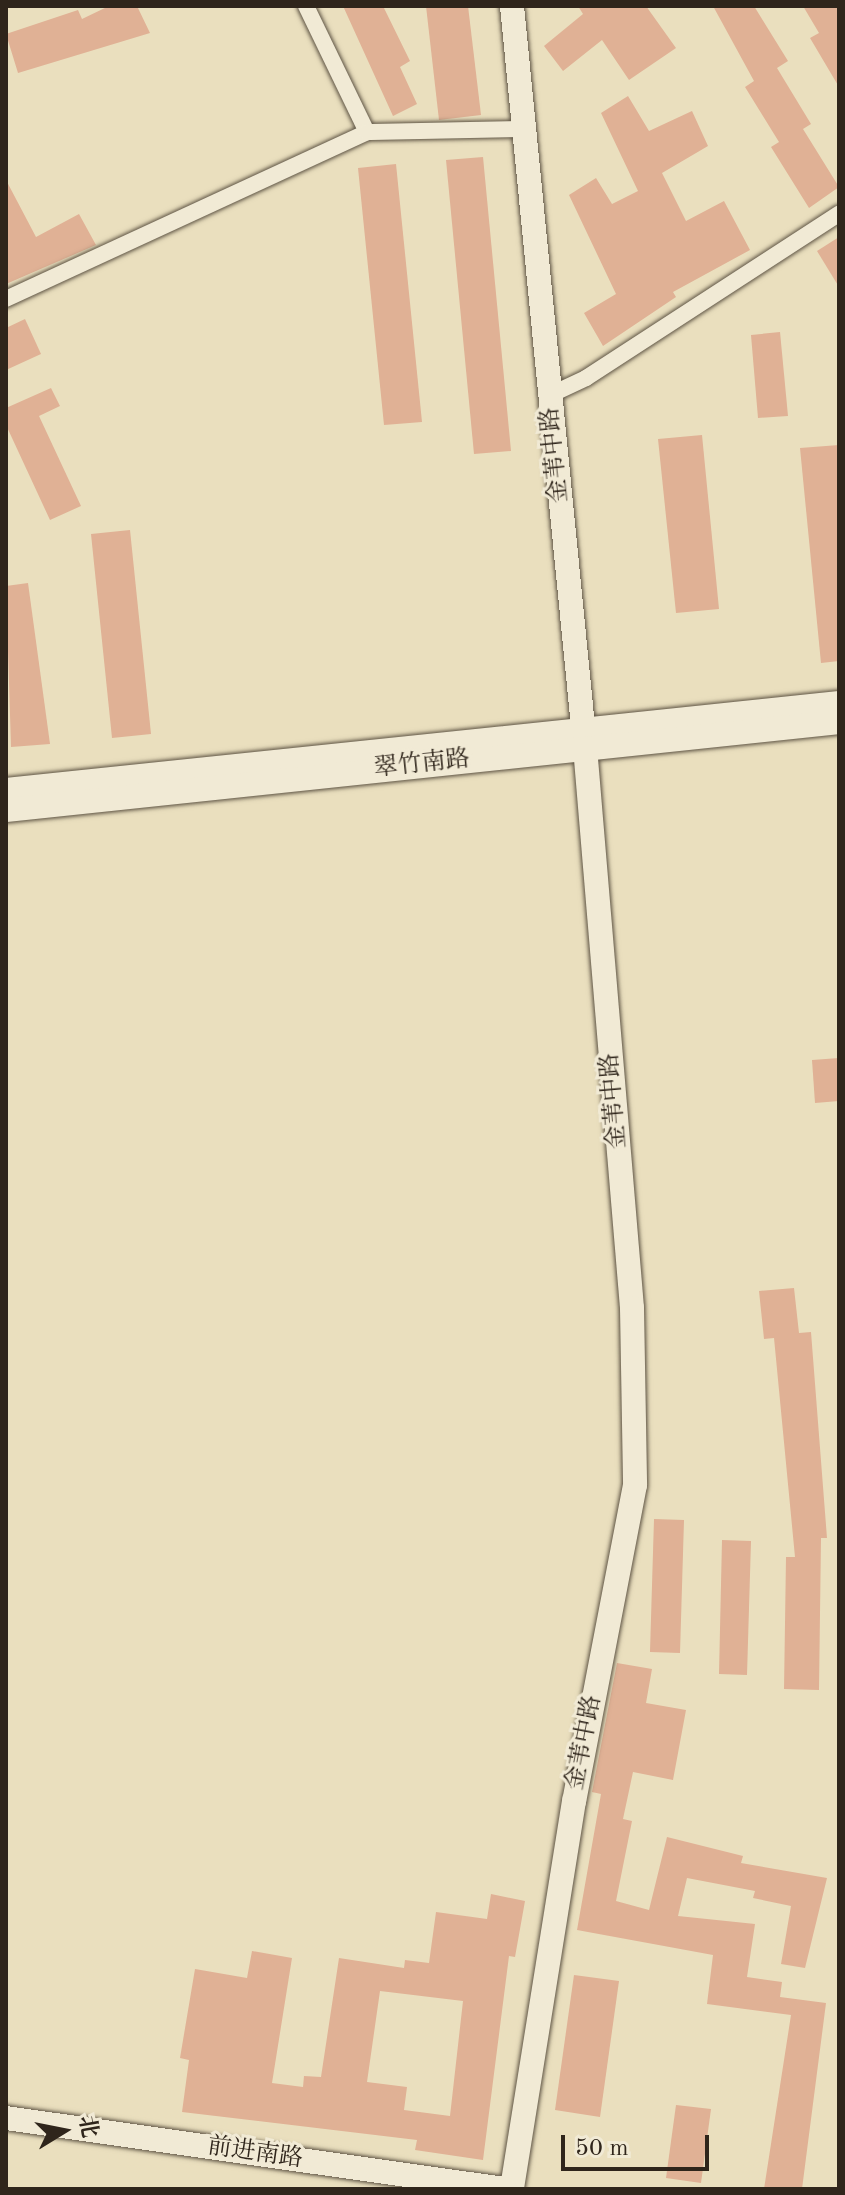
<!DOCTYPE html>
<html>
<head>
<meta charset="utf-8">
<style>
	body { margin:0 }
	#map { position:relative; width:845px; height:2195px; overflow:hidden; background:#eadfbe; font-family:"Old Standard TT","Noto Serif SC",serif }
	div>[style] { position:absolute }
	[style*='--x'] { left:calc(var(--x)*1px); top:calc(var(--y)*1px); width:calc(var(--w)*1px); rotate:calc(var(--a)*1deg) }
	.building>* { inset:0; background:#e0b195 }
	.roads { filter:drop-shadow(0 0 2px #5e5444) drop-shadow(0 0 2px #5e5444) }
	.street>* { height:16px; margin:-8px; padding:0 8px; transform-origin:8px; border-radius:8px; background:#f1ead5 }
	.secondary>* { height:24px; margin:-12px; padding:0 12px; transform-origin:12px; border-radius:12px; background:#f1ead5 }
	span { translate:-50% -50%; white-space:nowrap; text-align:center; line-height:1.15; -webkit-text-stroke:6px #f1ead5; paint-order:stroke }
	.street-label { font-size:24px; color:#2f251b }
	.frame { position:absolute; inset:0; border:8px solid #2f251b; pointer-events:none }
	.north { position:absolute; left:24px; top:2091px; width:80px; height:80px; -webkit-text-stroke:6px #f1ead5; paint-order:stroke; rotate:80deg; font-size:22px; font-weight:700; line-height:32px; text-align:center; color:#2f251b }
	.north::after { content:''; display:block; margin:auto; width:28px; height:36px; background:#2f251b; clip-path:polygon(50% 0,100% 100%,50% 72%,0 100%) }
	.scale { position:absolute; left:561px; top:2135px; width:148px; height:36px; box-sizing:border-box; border:4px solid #2f251b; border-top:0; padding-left:10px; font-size:24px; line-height:28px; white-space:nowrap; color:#2f251b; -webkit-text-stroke:6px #f1ead5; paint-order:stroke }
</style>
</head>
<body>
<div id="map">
	<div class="building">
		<i style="clip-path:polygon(109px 6px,137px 6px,150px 33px,18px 73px,6px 34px,78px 10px,82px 19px)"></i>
		<i style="clip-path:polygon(343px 6px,383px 6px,410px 61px,400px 67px,417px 104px,393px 116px)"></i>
		<i style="clip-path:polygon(426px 6px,468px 6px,481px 115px,439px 120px)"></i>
		<i style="clip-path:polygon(578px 6px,646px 6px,676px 48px,629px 80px,602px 40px,563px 71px,544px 46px,583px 14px)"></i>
		<i style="clip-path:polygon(713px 6px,754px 6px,788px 61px,777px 68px,811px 124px,803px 129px,839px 187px,809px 208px,771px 147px,779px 142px,745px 87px,754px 81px)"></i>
		<i style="clip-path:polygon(803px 6px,839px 6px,839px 87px,810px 38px,819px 33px)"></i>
		<i style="clip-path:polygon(628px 96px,649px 131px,692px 111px,708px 146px,662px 173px,686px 221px,724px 201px,750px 250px,673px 292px,676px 297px,603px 346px,584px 313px,616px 294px,569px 195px,596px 178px,612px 204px,638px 191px,601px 113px)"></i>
		<i style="clip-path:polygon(483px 157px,511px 451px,474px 454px,446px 160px)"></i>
		<i style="clip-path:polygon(396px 164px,422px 422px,384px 425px,358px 168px)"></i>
		<i style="clip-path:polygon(6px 180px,36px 237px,79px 214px,96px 245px,6px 284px)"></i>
		<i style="clip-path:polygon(839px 237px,839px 287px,817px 251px)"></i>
		<i style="clip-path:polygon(25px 319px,41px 354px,6px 370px,6px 328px)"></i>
		<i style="clip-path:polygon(780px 332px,788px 416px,758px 418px,751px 335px)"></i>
		<i style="clip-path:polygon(51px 388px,60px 406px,39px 416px,81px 506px,50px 520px,6px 425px,6px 408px)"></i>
		<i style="clip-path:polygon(702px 435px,719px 609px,676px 613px,658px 439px)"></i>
		<i style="clip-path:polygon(839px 445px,839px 661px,821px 663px,800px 448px)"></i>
		<i style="clip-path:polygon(130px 530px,151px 734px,112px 738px,91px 534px)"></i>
		<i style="clip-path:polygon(28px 583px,50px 744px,11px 747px,6px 586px)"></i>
		<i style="clip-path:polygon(839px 1058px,839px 1101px,815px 1103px,812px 1060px)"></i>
		<i style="clip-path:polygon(794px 1288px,799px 1333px,811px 1332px,827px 1538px,821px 1538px,819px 1690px,784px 1689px,786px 1557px,795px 1557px,774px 1338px,764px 1339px,759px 1291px)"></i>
		<i style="clip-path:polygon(654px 1519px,684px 1520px,680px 1653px,650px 1652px)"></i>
		<i style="clip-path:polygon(722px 1540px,751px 1541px,747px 1675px,719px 1674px)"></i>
		<i style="clip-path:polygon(617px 1663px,652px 1669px,646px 1703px,686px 1710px,673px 1780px,633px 1772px,623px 1819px,632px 1821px,616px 1901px,649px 1910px,667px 1837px,743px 1856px,741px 1863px,827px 1878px,805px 1968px,781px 1964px,791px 1906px,753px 1898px,755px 1891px,687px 1878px,678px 1916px,755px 1924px,747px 1977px,782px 1982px,780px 1997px,826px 2003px,802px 2189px,764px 2189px,791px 2015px,707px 2004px,713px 1955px,577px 1930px,601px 1794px,592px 1792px)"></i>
		<i style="clip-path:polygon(evenodd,491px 1894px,525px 1901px,515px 1957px,509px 1956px,483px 2160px,415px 2150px,417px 2140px,182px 2112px,189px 2060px,180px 2058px,195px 1969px,247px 1978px,252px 1951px,292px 1958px,272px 2083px,303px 2087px,304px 2076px,321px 2077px,339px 1958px,404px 1968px,405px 1960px,429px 1963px,436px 1912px,487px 1919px,491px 1894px,380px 1991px,463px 2001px,450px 2116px,404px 2110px,407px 2087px,367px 2082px,380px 1991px)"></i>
		<i style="clip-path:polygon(574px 1975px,619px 1981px,600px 2117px,555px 2110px)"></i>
		<i style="clip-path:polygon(676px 2105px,711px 2109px,701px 2183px,666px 2178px)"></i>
	</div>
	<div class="roads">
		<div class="street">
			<i style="--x:306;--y:6;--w:140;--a:64.2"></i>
			<i style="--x:6;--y:299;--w:398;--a:-24.8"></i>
			<i style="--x:367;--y:132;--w:157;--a:-1.1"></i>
			<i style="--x:550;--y:395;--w:40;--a:-25"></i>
			<i style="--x:586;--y:378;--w:302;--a:-33"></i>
		</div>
		<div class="secondary">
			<i style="--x:512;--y:6;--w:745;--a:84.37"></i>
			<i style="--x:585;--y:747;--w:563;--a:85.21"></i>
			<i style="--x:632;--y:1308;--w:177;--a:89"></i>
			<i style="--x:635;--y:1485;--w:322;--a:100.9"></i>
			<i style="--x:574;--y:1801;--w:393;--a:99.1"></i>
			<i style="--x:6;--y:790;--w:838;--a:-5.96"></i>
			<i style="--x:6;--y:810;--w:838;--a:-6.03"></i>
			<i style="--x:6;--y:2118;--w:503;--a:8.11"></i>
		</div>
	</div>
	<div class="street-label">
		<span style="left:556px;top:455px;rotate:-96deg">金苇中路</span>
		<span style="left:422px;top:765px;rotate:-6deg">翠竹南路</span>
		<span style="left:615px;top:1101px;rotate:-95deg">金苇中路</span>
		<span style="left:585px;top:1743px;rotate:-79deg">金苇中路</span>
		<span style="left:255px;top:2154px;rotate:8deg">前进南路</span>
	</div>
	<div class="frame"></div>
	<div class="north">北</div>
	<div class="scale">50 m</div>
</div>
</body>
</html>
